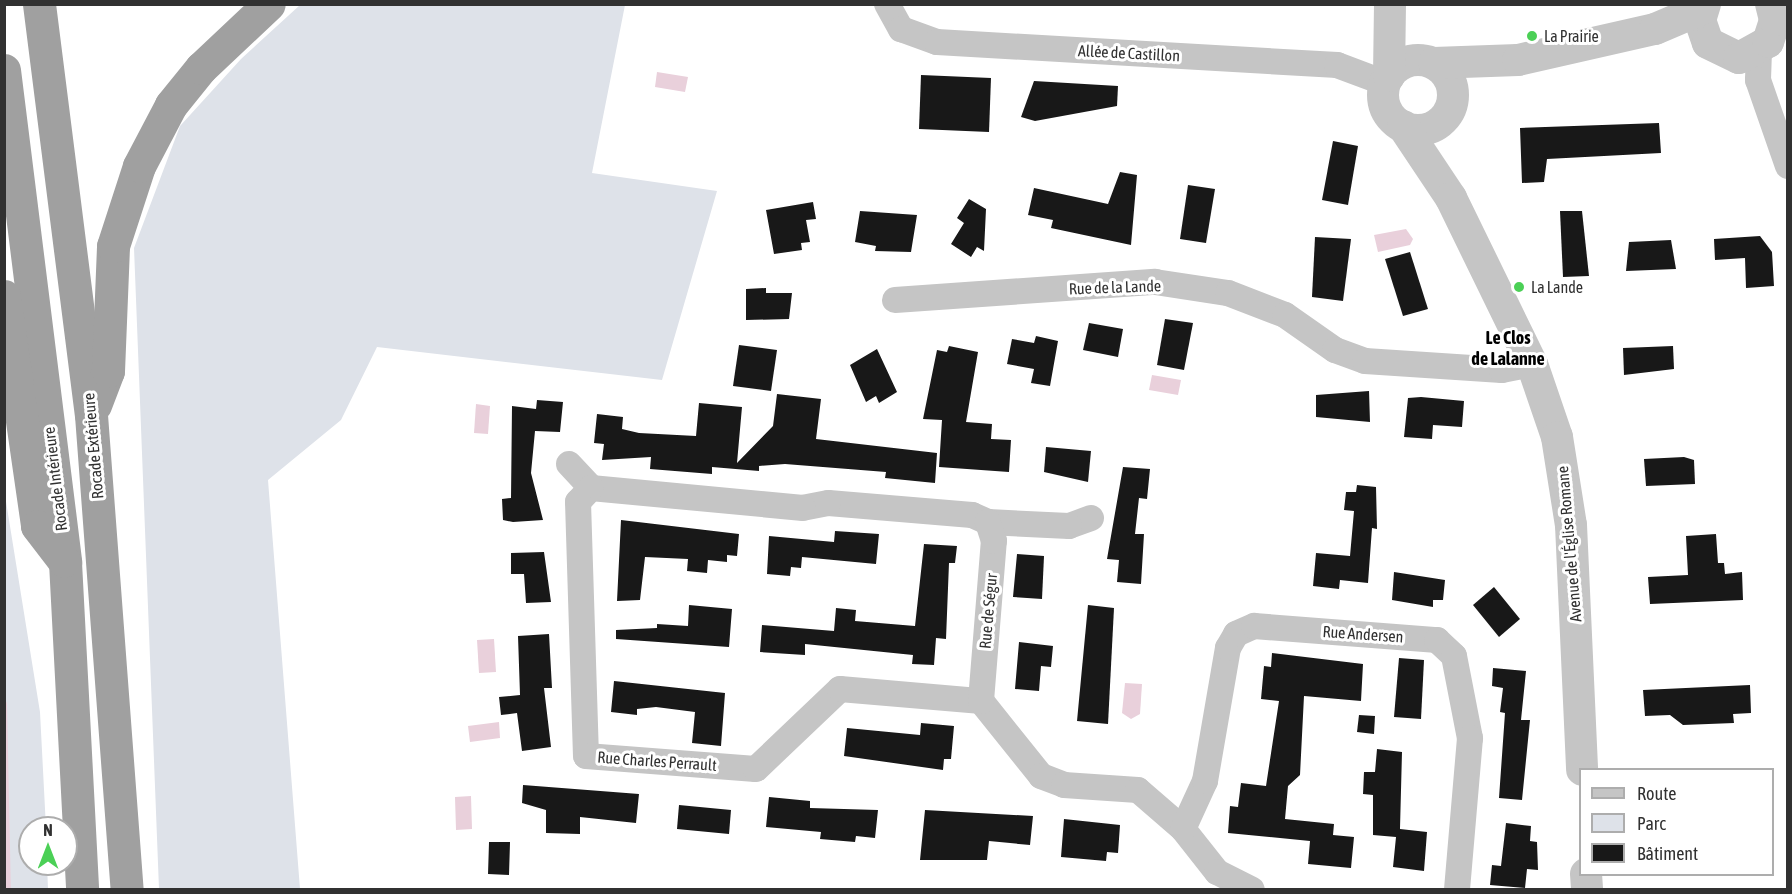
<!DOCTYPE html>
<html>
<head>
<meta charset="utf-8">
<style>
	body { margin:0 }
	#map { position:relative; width:1792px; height:894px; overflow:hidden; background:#fff; font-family:"Asap Condensed",sans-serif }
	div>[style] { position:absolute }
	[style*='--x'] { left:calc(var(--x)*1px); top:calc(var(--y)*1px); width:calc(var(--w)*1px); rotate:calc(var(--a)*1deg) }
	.green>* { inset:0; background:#dee2e9 }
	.water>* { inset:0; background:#e9d0db }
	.stream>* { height:6px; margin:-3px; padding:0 3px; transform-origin:3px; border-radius:3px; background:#e9d0db }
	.building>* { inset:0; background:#181818 }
	.minor>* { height:26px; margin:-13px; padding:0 13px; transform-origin:13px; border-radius:13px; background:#c5c5c5 }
	.tertiary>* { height:32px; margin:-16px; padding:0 16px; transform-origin:16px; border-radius:16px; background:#c5c5c5 }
	.tertiary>.ring { margin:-16px; padding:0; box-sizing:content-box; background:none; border:32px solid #c5c5c5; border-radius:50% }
	.trunk>* { height:33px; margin:-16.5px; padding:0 16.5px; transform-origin:16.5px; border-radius:16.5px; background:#a0a0a0 }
	.dots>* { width:16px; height:16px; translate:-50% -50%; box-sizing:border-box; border:3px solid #fff; border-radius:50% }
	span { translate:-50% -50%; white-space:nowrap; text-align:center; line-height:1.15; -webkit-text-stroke:6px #fff; paint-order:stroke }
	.poi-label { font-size:16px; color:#313131 }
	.left { translate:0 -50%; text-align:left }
	.street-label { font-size:16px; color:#313131 }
	.neighbourhood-label { font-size:18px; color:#000; font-weight:700 }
	.frame { position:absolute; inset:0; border:6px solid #313131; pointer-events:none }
	.legend { position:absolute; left:1579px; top:768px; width:195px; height:108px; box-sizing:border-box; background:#fff; border:2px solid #adadad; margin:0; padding:8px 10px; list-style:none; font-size:18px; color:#313131 }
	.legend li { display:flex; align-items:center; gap:12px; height:30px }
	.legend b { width:30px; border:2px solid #adadad }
	.north { position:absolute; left:18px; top:816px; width:60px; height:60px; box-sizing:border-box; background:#fff; border:2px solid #adadad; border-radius:50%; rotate:0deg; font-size:16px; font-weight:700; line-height:24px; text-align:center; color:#313131 }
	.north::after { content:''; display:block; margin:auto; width:21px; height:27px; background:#4bd056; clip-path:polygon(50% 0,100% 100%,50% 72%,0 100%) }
</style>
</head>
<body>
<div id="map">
	<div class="green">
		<i style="clip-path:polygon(300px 5px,625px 5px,592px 173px,717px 191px,662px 380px,377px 347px,341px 420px,268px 480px,300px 889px,159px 889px,134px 248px,180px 126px,241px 59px)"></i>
		<i style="clip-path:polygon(4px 489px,40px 712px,46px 828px,30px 828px,30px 864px,47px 864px,48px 889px,5px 889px)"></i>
	</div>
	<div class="water">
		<i style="clip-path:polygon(657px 72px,688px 77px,685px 92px,655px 87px)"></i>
		<i style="clip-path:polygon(1406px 229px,1413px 239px,1410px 245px,1378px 252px,1374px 235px)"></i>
		<i style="clip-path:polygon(1152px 375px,1181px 380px,1178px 395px,1149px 390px)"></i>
		<i style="clip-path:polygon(476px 404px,490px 406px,488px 434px,474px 433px)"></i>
		<i style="clip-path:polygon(494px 639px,496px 672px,479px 673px,477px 640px)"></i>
		<i style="clip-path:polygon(1125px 683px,1142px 684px,1140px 714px,1131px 719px,1122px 713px)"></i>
		<i style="clip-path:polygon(499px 722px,500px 738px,470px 742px,468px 726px)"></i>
		<i style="clip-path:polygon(471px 796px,472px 829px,456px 830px,455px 797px)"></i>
	</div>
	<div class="stream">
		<i style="--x:4;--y:704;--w:186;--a:88.8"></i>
	</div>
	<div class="building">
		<i style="clip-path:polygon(921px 75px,991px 78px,989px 132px,919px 129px)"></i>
		<i style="clip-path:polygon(1034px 81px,1118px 86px,1117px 106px,1035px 121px,1021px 117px)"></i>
		<i style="clip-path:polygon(1659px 123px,1661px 153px,1547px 159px,1544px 182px,1522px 183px,1520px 128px)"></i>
		<i style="clip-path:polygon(1333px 141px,1358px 146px,1348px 205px,1322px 200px)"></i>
		<i style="clip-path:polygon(1120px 172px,1137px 175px,1131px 245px,1051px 228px,1053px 220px,1028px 215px,1034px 188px,1108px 204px)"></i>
		<i style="clip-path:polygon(1188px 185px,1215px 189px,1206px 243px,1180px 239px)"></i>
		<i style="clip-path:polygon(969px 199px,986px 209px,984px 251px,977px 247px,971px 257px,951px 244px,964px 223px,957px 218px)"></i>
		<i style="clip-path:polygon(813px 202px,816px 219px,806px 220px,810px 242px,801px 243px,802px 250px,774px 254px,766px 210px)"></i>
		<i style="clip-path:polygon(860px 211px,917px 215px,911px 252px,875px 251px,876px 246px,855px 242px)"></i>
		<i style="clip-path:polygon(1560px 211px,1582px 211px,1589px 276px,1563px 277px)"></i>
		<i style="clip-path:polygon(1760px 236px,1772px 252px,1774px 286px,1746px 288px,1745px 258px,1715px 260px,1714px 239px)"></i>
		<i style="clip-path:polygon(1315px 237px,1351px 239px,1343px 301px,1312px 297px)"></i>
		<i style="clip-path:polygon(1671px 240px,1676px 269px,1626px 271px,1629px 242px)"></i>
		<i style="clip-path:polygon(1410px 252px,1428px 309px,1403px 316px,1385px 259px)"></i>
		<i style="clip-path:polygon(766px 288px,766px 293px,792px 293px,789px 319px,746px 320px,746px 289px)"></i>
		<i style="clip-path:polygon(1165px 319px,1193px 323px,1184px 370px,1157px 365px)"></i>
		<i style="clip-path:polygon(1089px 323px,1123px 329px,1118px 357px,1083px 350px)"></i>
		<i style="clip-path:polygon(1036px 336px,1058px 341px,1050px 386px,1031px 383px,1034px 369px,1007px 364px,1012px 339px,1034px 343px)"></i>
		<i style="clip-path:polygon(739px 345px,777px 350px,771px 391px,733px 386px)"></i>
		<i style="clip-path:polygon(949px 346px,978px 352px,966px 422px,992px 424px,991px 439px,1011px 440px,1009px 472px,939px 467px,942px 420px,923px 419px,937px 350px,947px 352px)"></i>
		<i style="clip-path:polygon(1673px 346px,1674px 369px,1624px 375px,1623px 348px)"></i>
		<i style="clip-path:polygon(877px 349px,897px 392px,879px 403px,876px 396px,866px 402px,850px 365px)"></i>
		<i style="clip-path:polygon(1369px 391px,1370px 422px,1316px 417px,1316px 395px)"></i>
		<i style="clip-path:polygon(777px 394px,821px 399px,816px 439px,937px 453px,935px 483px,885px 478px,886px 472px,785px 464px,759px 466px,759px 471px,712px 467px,712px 474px,650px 469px,651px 457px,602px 460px,604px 444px,594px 443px,597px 414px,623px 417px,622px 429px,639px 433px,696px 436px,699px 403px,742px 407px,737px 463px,773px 426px)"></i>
		<i style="clip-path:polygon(1421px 397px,1464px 401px,1462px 427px,1433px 425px,1432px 439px,1404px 437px,1408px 398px)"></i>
		<i style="clip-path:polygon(537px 400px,563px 402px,560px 432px,535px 431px,531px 473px,543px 520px,513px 522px,503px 520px,502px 499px,511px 498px,512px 406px,536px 409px)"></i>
		<i style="clip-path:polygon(1046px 447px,1091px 451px,1088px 482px,1044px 472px)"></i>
		<i style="clip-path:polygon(1684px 457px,1694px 460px,1695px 484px,1646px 486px,1644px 459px)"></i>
		<i style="clip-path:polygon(1123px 467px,1150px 469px,1147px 499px,1139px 498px,1135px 534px,1144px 534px,1141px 584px,1117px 582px,1119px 560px,1107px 559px)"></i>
		<i style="clip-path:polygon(1357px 485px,1376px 487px,1377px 529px,1372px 528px,1368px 583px,1340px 580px,1339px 589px,1313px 586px,1316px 553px,1350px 556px,1354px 511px,1344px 510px,1346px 492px,1356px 492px)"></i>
		<i style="clip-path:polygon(621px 520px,739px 534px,737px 556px,727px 555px,727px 562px,708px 560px,707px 573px,687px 571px,688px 559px,645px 557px,640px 600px,617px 601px)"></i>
		<i style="clip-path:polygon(835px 531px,879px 534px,876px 564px,802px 557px,801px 568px,791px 567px,790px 576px,767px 574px,769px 536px,834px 542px)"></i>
		<i style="clip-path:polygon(1716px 534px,1718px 563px,1724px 563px,1725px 574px,1742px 572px,1743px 600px,1650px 604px,1648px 577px,1688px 575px,1686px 536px)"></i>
		<i style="clip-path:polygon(924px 544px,957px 546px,955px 563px,949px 563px,946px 639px,936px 638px,934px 665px,912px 664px,913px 655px,805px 644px,805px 655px,760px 652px,762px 625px,834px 631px,836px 608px,856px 610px,855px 621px,915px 626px)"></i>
		<i style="clip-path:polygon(544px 552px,551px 602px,526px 603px,524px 574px,511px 574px,511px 553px)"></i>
		<i style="clip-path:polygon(1017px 554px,1044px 556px,1042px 599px,1013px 597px)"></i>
		<i style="clip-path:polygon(1394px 572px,1445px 580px,1443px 600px,1433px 600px,1433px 607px,1392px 600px)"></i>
		<i style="clip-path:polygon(1494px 587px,1520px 619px,1499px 637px,1473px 605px)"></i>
		<i style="clip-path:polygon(689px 605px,732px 609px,729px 647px,616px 639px,616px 630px,657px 628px,657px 624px,688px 626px)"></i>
		<i style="clip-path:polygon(1088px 605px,1114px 608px,1108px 724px,1077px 721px)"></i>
		<i style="clip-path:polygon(549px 634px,552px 688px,544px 688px,551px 747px,522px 751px,517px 713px,501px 715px,499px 697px,520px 695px,518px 636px)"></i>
		<i style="clip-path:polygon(1019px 642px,1053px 646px,1051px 667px,1041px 666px,1039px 691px,1015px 689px)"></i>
		<i style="clip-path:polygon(1272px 653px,1363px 664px,1361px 701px,1304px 696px,1300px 775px,1288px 786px,1285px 819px,1334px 824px,1333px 835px,1354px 837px,1351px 868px,1308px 864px,1310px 841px,1228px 833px,1230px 806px,1238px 807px,1241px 783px,1266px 786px,1279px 701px,1261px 699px,1264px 666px,1271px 667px)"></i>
		<i style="clip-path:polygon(1399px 658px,1424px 660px,1421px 719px,1394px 717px)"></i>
		<i style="clip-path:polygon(1493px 668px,1526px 671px,1521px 720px,1530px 720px,1522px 800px,1499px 798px,1505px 713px,1500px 712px,1503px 688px,1492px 686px)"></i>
		<i style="clip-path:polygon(614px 681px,725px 693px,721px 746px,692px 743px,695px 712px,656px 707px,637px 709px,637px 715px,611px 712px)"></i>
		<i style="clip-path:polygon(1750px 685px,1751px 713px,1733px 714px,1734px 723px,1683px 725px,1670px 715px,1645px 716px,1643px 690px)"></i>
		<i style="clip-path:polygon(1359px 715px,1375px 716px,1374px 734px,1357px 732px)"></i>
		<i style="clip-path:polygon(921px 723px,954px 726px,951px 759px,944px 759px,943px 770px,844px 756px,847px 728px,920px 735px)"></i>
		<i style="clip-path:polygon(1377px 749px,1402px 752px,1400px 829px,1427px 832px,1424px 871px,1393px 867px,1396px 837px,1373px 835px,1373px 795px,1363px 794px,1364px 772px,1375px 772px)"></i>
		<i style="clip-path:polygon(523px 785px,639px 794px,636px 823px,580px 817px,580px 834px,546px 833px,546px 810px,522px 803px)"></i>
		<i style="clip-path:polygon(769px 797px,810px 801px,810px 808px,878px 810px,875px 838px,856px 836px,855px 842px,820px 839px,821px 832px,766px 827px)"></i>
		<i style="clip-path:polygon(679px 805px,731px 810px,729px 834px,677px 829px)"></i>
		<i style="clip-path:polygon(925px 810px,1033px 816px,1030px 845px,989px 841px,987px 860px,920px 860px)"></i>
		<i style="clip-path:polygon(1064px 819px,1120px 825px,1118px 853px,1107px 852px,1106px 861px,1061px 857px)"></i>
		<i style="clip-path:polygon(1506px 823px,1531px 826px,1530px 841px,1537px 842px,1538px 870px,1527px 869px,1525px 888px,1490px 885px,1492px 865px,1501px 866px)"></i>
		<i style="clip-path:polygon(489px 842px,510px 842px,509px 875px,488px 874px)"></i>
	</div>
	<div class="minor">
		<i style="--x:887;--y:4;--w:29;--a:61"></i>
		<i style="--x:901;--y:29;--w:38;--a:20"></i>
		<i style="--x:937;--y:42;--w:401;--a:3.3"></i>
		<i style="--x:1337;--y:65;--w:51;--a:20.6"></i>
		<i style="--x:1759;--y:51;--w:29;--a:92"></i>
		<i style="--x:1758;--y:80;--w:91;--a:70.8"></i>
		<i style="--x:895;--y:300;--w:261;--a:-4"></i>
		<i style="--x:1155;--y:282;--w:74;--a:8.6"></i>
		<i style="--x:1228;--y:293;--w:61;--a:21.1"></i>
		<i style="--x:1285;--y:315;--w:61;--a:35"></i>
		<i style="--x:1335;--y:350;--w:32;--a:20"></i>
		<i style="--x:1365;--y:361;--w:137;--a:3.8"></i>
		<i style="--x:1502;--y:370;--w:31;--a:-11"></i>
		<i style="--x:569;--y:464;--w:33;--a:47"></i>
		<i style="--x:1091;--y:518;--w:23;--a:160"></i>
		<i style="--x:1069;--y:526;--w:81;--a:-177.2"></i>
		<i style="--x:988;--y:522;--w:17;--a:-156"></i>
		<i style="--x:972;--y:515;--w:144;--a:-175.2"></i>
		<i style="--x:828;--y:503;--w:25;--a:169"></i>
		<i style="--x:803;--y:508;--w:213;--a:-174.6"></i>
		<i style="--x:591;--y:488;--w:19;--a:133"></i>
		<i style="--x:578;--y:502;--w:254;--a:88.2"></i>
		<i style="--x:586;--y:756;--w:170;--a:4.4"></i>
		<i style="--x:756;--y:769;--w:116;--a:-43.6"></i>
		<i style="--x:840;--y:689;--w:142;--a:4.9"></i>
		<i style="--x:981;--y:701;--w:96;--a:51.3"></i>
		<i style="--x:1041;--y:776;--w:25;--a:21"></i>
		<i style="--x:1064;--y:785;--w:74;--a:3.9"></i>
		<i style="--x:1138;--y:790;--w:60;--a:40.9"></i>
		<i style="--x:1183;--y:829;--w:55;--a:51.7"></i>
		<i style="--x:1217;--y:872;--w:39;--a:27"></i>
		<i style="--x:981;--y:701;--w:161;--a:-85.4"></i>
		<i style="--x:994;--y:541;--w:20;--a:-108"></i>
		<i style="--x:1183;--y:829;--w:53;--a:-65.4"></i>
		<i style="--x:1205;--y:781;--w:135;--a:-80.2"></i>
		<i style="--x:1228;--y:648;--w:16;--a:-60"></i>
		<i style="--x:1236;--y:634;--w:20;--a:-24"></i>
		<i style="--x:1254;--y:626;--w:184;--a:4.4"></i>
		<i style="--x:1437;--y:640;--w:23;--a:43"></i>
		<i style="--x:1454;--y:656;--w:84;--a:79"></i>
		<i style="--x:1470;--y:738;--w:153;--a:94.9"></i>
	</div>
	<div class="tertiary">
		<i style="--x:1705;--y:4;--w:17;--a:107"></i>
		<i style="--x:1700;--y:20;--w:24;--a:71"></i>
		<i style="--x:1708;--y:43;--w:34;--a:26"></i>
		<i style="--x:1739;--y:58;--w:33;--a:-29"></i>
		<i style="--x:1768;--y:42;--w:23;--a:-72"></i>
		<i style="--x:1775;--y:20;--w:16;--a:-104"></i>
		<i class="ring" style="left:1383px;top:60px;width:38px;height:38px"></i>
		<i style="--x:1434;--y:63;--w:84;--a:-2"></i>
		<i style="--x:1518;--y:60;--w:140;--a:-12.8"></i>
		<i style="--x:1655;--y:29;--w:51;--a:-23.1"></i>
		<i style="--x:1389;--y:76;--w:72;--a:-89.2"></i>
		<i style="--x:1403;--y:126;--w:87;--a:56.3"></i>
		<i style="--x:1451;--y:198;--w:185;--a:64"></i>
		<i style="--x:1532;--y:364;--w:77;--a:71.1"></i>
		<i style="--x:1557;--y:437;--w:89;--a:81"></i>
		<i style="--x:1571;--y:525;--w:245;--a:87.4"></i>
		<i style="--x:1586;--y:874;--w:16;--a:86"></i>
	</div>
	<div class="trunk">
		<i style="--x:39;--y:4;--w:414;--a:82.8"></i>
		<i style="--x:91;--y:415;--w:476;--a:85.7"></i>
		<i style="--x:4;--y:70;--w:496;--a:82.9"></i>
		<i style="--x:65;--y:562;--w:328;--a:87"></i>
		<i style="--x:4;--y:296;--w:232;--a:81.8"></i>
		<i style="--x:37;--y:526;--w:44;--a:52.4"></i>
		<i style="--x:95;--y:405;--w:36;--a:-69"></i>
		<i style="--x:108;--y:371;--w:125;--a:-87.7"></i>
		<i style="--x:113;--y:246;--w:84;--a:-72"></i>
		<i style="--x:139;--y:166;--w:69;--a:-62.3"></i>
		<i style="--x:171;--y:105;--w:48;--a:-51"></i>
		<i style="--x:201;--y:68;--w:93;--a:-43.3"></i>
	</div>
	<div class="dots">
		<i style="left:1532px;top:36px;background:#4bd056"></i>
		<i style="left:1519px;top:287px;background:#4bd056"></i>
	</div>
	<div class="poi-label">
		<span class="left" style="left:1544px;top:36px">La Prairie</span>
		<span class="left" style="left:1531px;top:287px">La Lande</span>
	</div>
	<div class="street-label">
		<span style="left:1129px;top:53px;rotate:3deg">Allée de Castillon</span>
		<span style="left:1115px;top:287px;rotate:-2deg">Rue de la Lande</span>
		<span style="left:93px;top:446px;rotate:-95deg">Rocade Extérieure</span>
		<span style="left:55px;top:479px;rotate:-97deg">Rocade Intérieure</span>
		<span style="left:1569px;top:544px;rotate:-95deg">Avenue de l'Église Romane</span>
		<span style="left:988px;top:611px;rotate:-85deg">Rue de Ségur</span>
		<span style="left:1363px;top:634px;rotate:4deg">Rue Andersen</span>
		<span style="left:657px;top:761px;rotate:4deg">Rue Charles Perrault</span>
	</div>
	<div class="neighbourhood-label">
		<span style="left:1508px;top:349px">Le Clos<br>de Lalanne</span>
	</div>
	<div class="frame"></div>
	<ul class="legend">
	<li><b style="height:8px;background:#c5c5c5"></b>Route</li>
	<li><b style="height:16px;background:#dee2e9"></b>Parc</li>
	<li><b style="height:16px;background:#181818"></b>Bâtiment</li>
	</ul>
	<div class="north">N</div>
</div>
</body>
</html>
